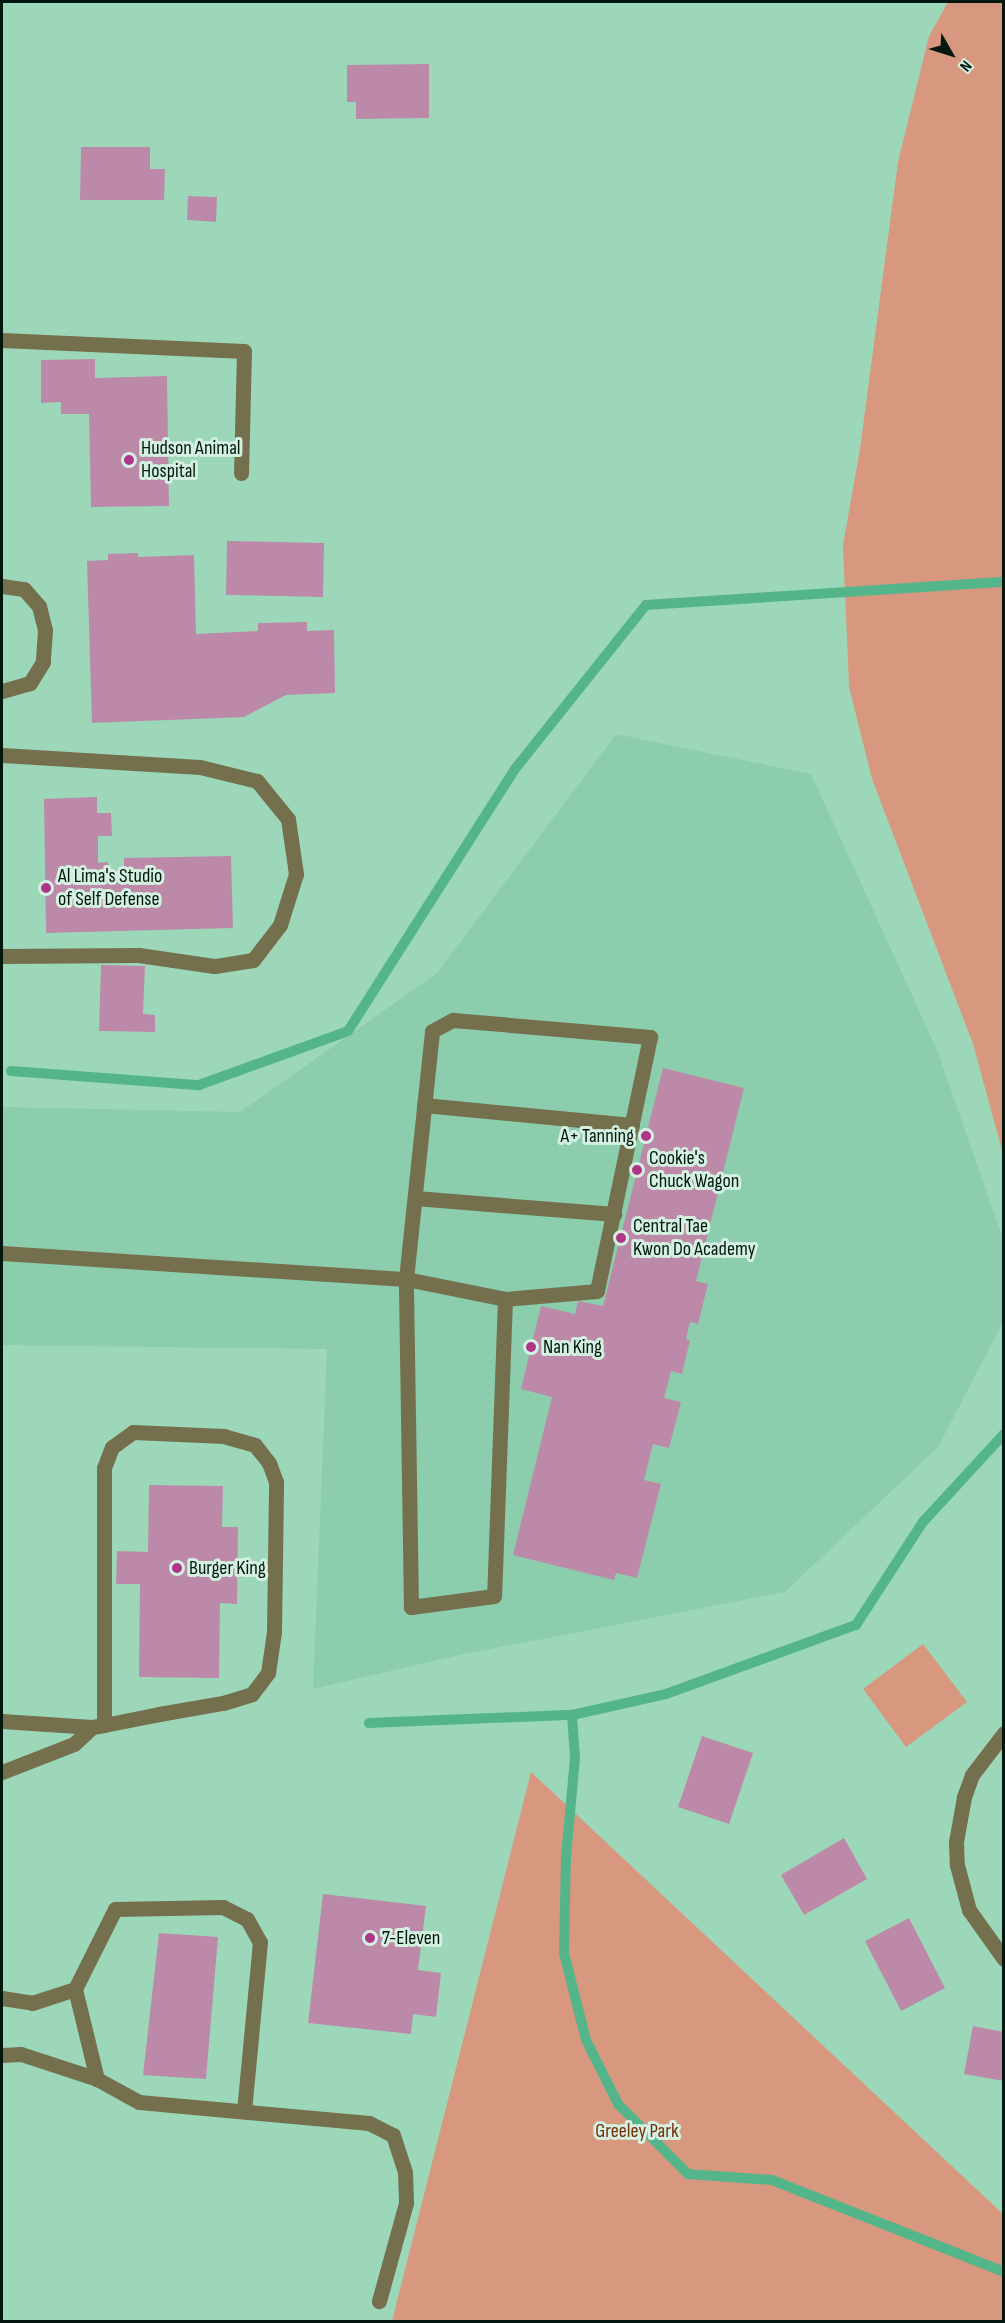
<!DOCTYPE html>
<html>
<head>
<meta charset="utf-8">
<style>
	body { margin:0 }
	#map { position:relative; width:1005px; height:2323px; overflow:hidden; background:#9dd7ba; font-family:"Sofia Sans Condensed",sans-serif }
	div>[style] { position:absolute }
	[style*='--x'] { left:calc(var(--x)*1px); top:calc(var(--y)*1px); width:calc(var(--w)*1px); rotate:calc(var(--a)*1deg) }
	.built>* { inset:0; background:#8bcdad }
	.green>* { inset:0; background:#d7987f }
	.stream>* { height:10px; margin:-5px; padding:0 5px; transform-origin:5px; border-radius:5px; background:#55b58a }
	.building>* { inset:0; background:#bc8aa8 }
	.minor>* { height:15px; margin:-7.5px; padding:0 7.5px; transform-origin:7.5px; border-radius:7.5px; background:#74704d }
	.dots>* { width:16px; height:16px; translate:-50% -50%; box-sizing:border-box; border:3px solid #d4f0e1; border-radius:50% }
	span { translate:-50% -50%; white-space:nowrap; text-align:center; line-height:1.15; -webkit-text-stroke:6px #d4f0e1; paint-order:stroke }
	.poi-label { font-size:20px; color:#02170d }
	.left { translate:0 -50%; text-align:left }
	.right { translate:-100% -50%; text-align:right }
	.park-label { font-size:20px; color:#772d07 }
	.frame { position:absolute; inset:0; border:3px solid #02170d; pointer-events:none }
	.north { position:absolute; left:921px; top:24px; width:60px; height:60px; -webkit-text-stroke:4px #d4f0e1; paint-order:stroke; rotate:129deg; font-size:16px; font-weight:700; line-height:24px; text-align:center; color:#02170d }
	.north::after { content:''; display:block; margin:auto; width:21px; height:27px; background:#02170d; clip-path:polygon(50% 0,100% 100%,50% 72%,0 100%) }
</style>
</head>
<body>
<div id="map">
	<div class="built">
		<i style="clip-path:polygon(616px 734px,811px 774px,937px 1050px,1003px 1239px,1003px 1322px,938px 1447px,785px 1592px,455px 1656px,313px 1689px,327px 1349px,2px 1345px,2px 1107px,240px 1112px,436px 974px)"></i>
	</div>
	<div class="green">
		<i style="clip-path:polygon(948px 2px,1004px 2px,1003px 1154px,973px 1044px,872px 779px,849px 687px,843px 545px,860px 449px,898px 162px,929px 36px)"></i>
		<i style="clip-path:polygon(923px 1644px,967px 1702px,906px 1747px,863px 1689px)"></i>
		<i style="clip-path:polygon(531px 1772px,1003px 2214px,1003px 2321px,392px 2321px)"></i>
	</div>
	<div class="stream">
		<i style="--x:11;--y:1071;--w:189;--a:4.3"></i>
		<i style="--x:199;--y:1085;--w:158;--a:-19.9"></i>
		<i style="--x:348;--y:1031;--w:311;--a:-57.5"></i>
		<i style="--x:515;--y:769;--w:210;--a:-51.4"></i>
		<i style="--x:646;--y:605;--w:359;--a:-3.7"></i>
		<i style="--x:572;--y:1715;--w:43;--a:86"></i>
		<i style="--x:575;--y:1758;--w:98;--a:95.2"></i>
		<i style="--x:566;--y:1856;--w:97;--a:91.2"></i>
		<i style="--x:564;--y:1953;--w:90;--a:75.8"></i>
		<i style="--x:586;--y:2040;--w:72;--a:63.4"></i>
		<i style="--x:618;--y:2104;--w:99;--a:45"></i>
		<i style="--x:688;--y:2174;--w:84;--a:4.1"></i>
		<i style="--x:772;--y:2180;--w:250;--a:21.6"></i>
		<i style="--x:369;--y:1723;--w:203;--a:-2.3"></i>
		<i style="--x:572;--y:1715;--w:96;--a:-12.6"></i>
		<i style="--x:666;--y:1694;--w:202;--a:-20"></i>
		<i style="--x:856;--y:1625;--w:123;--a:-57"></i>
		<i style="--x:923;--y:1522;--w:120;--a:-47.4"></i>
	</div>
	<div class="building">
		<i style="clip-path:polygon(429px 64px,429px 118px,356px 119px,356px 102px,347px 102px,347px 65px)"></i>
		<i style="clip-path:polygon(81px 147px,150px 147px,150px 169px,165px 169px,164px 200px,80px 200px)"></i>
		<i style="clip-path:polygon(188px 196px,217px 197px,216px 222px,187px 220px)"></i>
		<i style="clip-path:polygon(95px 359px,95px 378px,167px 376px,169px 506px,91px 507px,89px 414px,61px 414px,61px 402px,41px 403px,41px 360px)"></i>
		<i style="clip-path:polygon(227px 541px,324px 543px,323px 597px,226px 595px)"></i>
		<i style="clip-path:polygon(138px 553px,138px 557px,194px 555px,196px 634px,258px 631px,258px 623px,307px 622px,307px 631px,334px 630px,335px 693px,286px 695px,244px 717px,92px 723px,87px 561px,108px 560px,108px 554px)"></i>
		<i style="clip-path:polygon(97px 797px,97px 813px,111px 813px,112px 836px,98px 836px,98px 863px,108px 862px,109px 870px,124px 869px,124px 858px,231px 856px,233px 928px,46px 933px,44px 799px)"></i>
		<i style="clip-path:polygon(101px 965px,145px 966px,143px 1014px,155px 1015px,155px 1032px,99px 1031px)"></i>
		<i style="clip-path:polygon(663px 1068px,744px 1088px,696px 1281px,708px 1284px,698px 1324px,690px 1322px,686px 1339px,690px 1340px,682px 1374px,671px 1371px,664px 1398px,681px 1402px,669px 1448px,653px 1444px,644px 1480px,661px 1484px,637px 1578px,616px 1573px,614px 1580px,513px 1555px,552px 1397px,521px 1389px,541px 1306px,575px 1314px,578px 1301px,603px 1306px)"></i>
		<i style="clip-path:polygon(149px 1485px,223px 1486px,222px 1527px,238px 1527px,237px 1604px,220px 1603px,219px 1678px,139px 1677px,140px 1584px,116px 1584px,117px 1551px,148px 1552px)"></i>
		<i style="clip-path:polygon(702px 1736px,753px 1753px,729px 1824px,678px 1807px)"></i>
		<i style="clip-path:polygon(844px 1838px,867px 1879px,804px 1915px,781px 1875px)"></i>
		<i style="clip-path:polygon(323px 1894px,426px 1906px,418px 1970px,441px 1973px,436px 2017px,413px 2014px,411px 2034px,308px 2023px)"></i>
		<i style="clip-path:polygon(909px 1918px,945px 1988px,901px 2011px,865px 1941px)"></i>
		<i style="clip-path:polygon(159px 1933px,218px 1937px,206px 2079px,143px 2075px)"></i>
		<i style="clip-path:polygon(973px 2026px,1004px 2032px,1004px 2081px,964px 2074px)"></i>
	</div>
	<div class="minor">
		<i style="--x:2;--y:340;--w:242;--a:2.6"></i>
		<i style="--x:244;--y:351;--w:122;--a:91.4"></i>
		<i style="--x:2;--y:586;--w:22;--a:8"></i>
		<i style="--x:24;--y:589;--w:23;--a:49"></i>
		<i style="--x:39;--y:606;--w:25;--a:76"></i>
		<i style="--x:45;--y:630;--w:32;--a:94"></i>
		<i style="--x:43;--y:662;--w:25;--a:122"></i>
		<i style="--x:30;--y:683;--w:29;--a:164"></i>
		<i style="--x:2;--y:755;--w:198;--a:3.5"></i>
		<i style="--x:200;--y:767;--w:59;--a:13.8"></i>
		<i style="--x:257;--y:781;--w:49;--a:50.8"></i>
		<i style="--x:288;--y:819;--w:56;--a:81.7"></i>
		<i style="--x:296;--y:874;--w:53;--a:107.4"></i>
		<i style="--x:280;--y:925;--w:44;--a:127.6"></i>
		<i style="--x:253;--y:960;--w:39;--a:171"></i>
		<i style="--x:214;--y:966;--w:76;--a:-171.7"></i>
		<i style="--x:139;--y:955;--w:137;--a:179.6"></i>
		<i style="--x:424;--y:1105;--w:209;--a:5.5"></i>
		<i style="--x:415;--y:1198;--w:200;--a:4.6"></i>
		<i style="--x:2;--y:1253;--w:405;--a:3.7"></i>
		<i style="--x:406;--y:1279;--w:101;--a:11.4"></i>
		<i style="--x:505;--y:1299;--w:297;--a:92.1"></i>
		<i style="--x:494;--y:1596;--w:84;--a:172.5"></i>
		<i style="--x:411;--y:1607;--w:328;--a:-90.9"></i>
		<i style="--x:406;--y:1279;--w:249;--a:-84"></i>
		<i style="--x:432;--y:1031;--w:24;--a:-28"></i>
		<i style="--x:453;--y:1020;--w:198;--a:4.9"></i>
		<i style="--x:650;--y:1037;--w:259;--a:101.8"></i>
		<i style="--x:597;--y:1291;--w:92;--a:175"></i>
		<i style="--x:2;--y:1721;--w:90;--a:3.8"></i>
		<i style="--x:92;--y:1727;--w:12;--a:-9"></i>
		<i style="--x:104;--y:1725;--w:56;--a:-11.3"></i>
		<i style="--x:159;--y:1714;--w:65;--a:-9.8"></i>
		<i style="--x:223;--y:1703;--w:30;--a:-17"></i>
		<i style="--x:252;--y:1694;--w:26;--a:-53"></i>
		<i style="--x:268;--y:1673;--w:41;--a:-81.7"></i>
		<i style="--x:274;--y:1632;--w:150;--a:-89.2"></i>
		<i style="--x:276;--y:1482;--w:20;--a:-110"></i>
		<i style="--x:269;--y:1463;--w:23;--a:-128"></i>
		<i style="--x:255;--y:1445;--w:32;--a:-164"></i>
		<i style="--x:224;--y:1436;--w:91;--a:-177.5"></i>
		<i style="--x:133;--y:1432;--w:26;--a:144"></i>
		<i style="--x:112;--y:1447;--w:22;--a:111"></i>
		<i style="--x:104;--y:1468;--w:257;--a:90"></i>
		<i style="--x:1004;--y:1733;--w:53;--a:127.3"></i>
		<i style="--x:972;--y:1775;--w:23;--a:110"></i>
		<i style="--x:964;--y:1797;--w:46;--a:100.1"></i>
		<i style="--x:956;--y:1842;--w:23;--a:88"></i>
		<i style="--x:957;--y:1865;--w:47;--a:75.1"></i>
		<i style="--x:969;--y:1910;--w:60;--a:54.5"></i>
		<i style="--x:2;--y:1772;--w:77;--a:-21.3"></i>
		<i style="--x:74;--y:1744;--w:25;--a:-43"></i>
		<i style="--x:75;--y:1989;--w:93;--a:76.3"></i>
		<i style="--x:2;--y:1998;--w:30;--a:9"></i>
		<i style="--x:32;--y:2003;--w:45;--a:-18"></i>
		<i style="--x:75;--y:1989;--w:89;--a:-63.4"></i>
		<i style="--x:115;--y:1909;--w:108;--a:-1.1"></i>
		<i style="--x:223;--y:1907;--w:27;--a:27"></i>
		<i style="--x:247;--y:1919;--w:26;--a:61"></i>
		<i style="--x:260;--y:1942;--w:170;--a:95.4"></i>
		<i style="--x:2;--y:2055;--w:19;--a:-3"></i>
		<i style="--x:21;--y:2054;--w:80;--a:18.2"></i>
		<i style="--x:97;--y:2079;--w:48;--a:28.7"></i>
		<i style="--x:139;--y:2102;--w:231;--a:5.2"></i>
		<i style="--x:369;--y:2123;--w:27;--a:27"></i>
		<i style="--x:393;--y:2135;--w:39;--a:72"></i>
		<i style="--x:405;--y:2172;--w:31;--a:88"></i>
		<i style="--x:406;--y:2203;--w:102;--a:105.4"></i>
	</div>
	<div class="dots">
		<i style="left:129px;top:460px;background:#af3589"></i>
		<i style="left:46px;top:888px;background:#af3589"></i>
		<i style="left:646px;top:1136px;background:#af3589"></i>
		<i style="left:637px;top:1170px;background:#af3589"></i>
		<i style="left:621px;top:1238px;background:#af3589"></i>
		<i style="left:531px;top:1347px;background:#af3589"></i>
		<i style="left:177px;top:1568px;background:#af3589"></i>
		<i style="left:370px;top:1938px;background:#af3589"></i>
	</div>
	<div class="poi-label">
		<span class="left" style="left:141px;top:460px">Hudson Animal<br>Hospital</span>
		<span class="left" style="left:58px;top:888px">Al Lima's Studio<br>of Self Defense</span>
		<span class="right" style="left:634px;top:1136px">A+ Tanning</span>
		<span class="left" style="left:649px;top:1170px">Cookie's<br>Chuck Wagon</span>
		<span class="left" style="left:633px;top:1238px">Central Tae<br>Kwon Do Academy</span>
		<span class="left" style="left:543px;top:1347px">Nan King</span>
		<span class="left" style="left:189px;top:1568px">Burger King</span>
		<span class="left" style="left:382px;top:1938px">7-Eleven</span>
	</div>
	<div class="park-label">
		<span style="left:637px;top:2131px">Greeley Park</span>
	</div>
	<div class="frame"></div>
	<div class="north">N</div>
</div>
</body>
</html>
